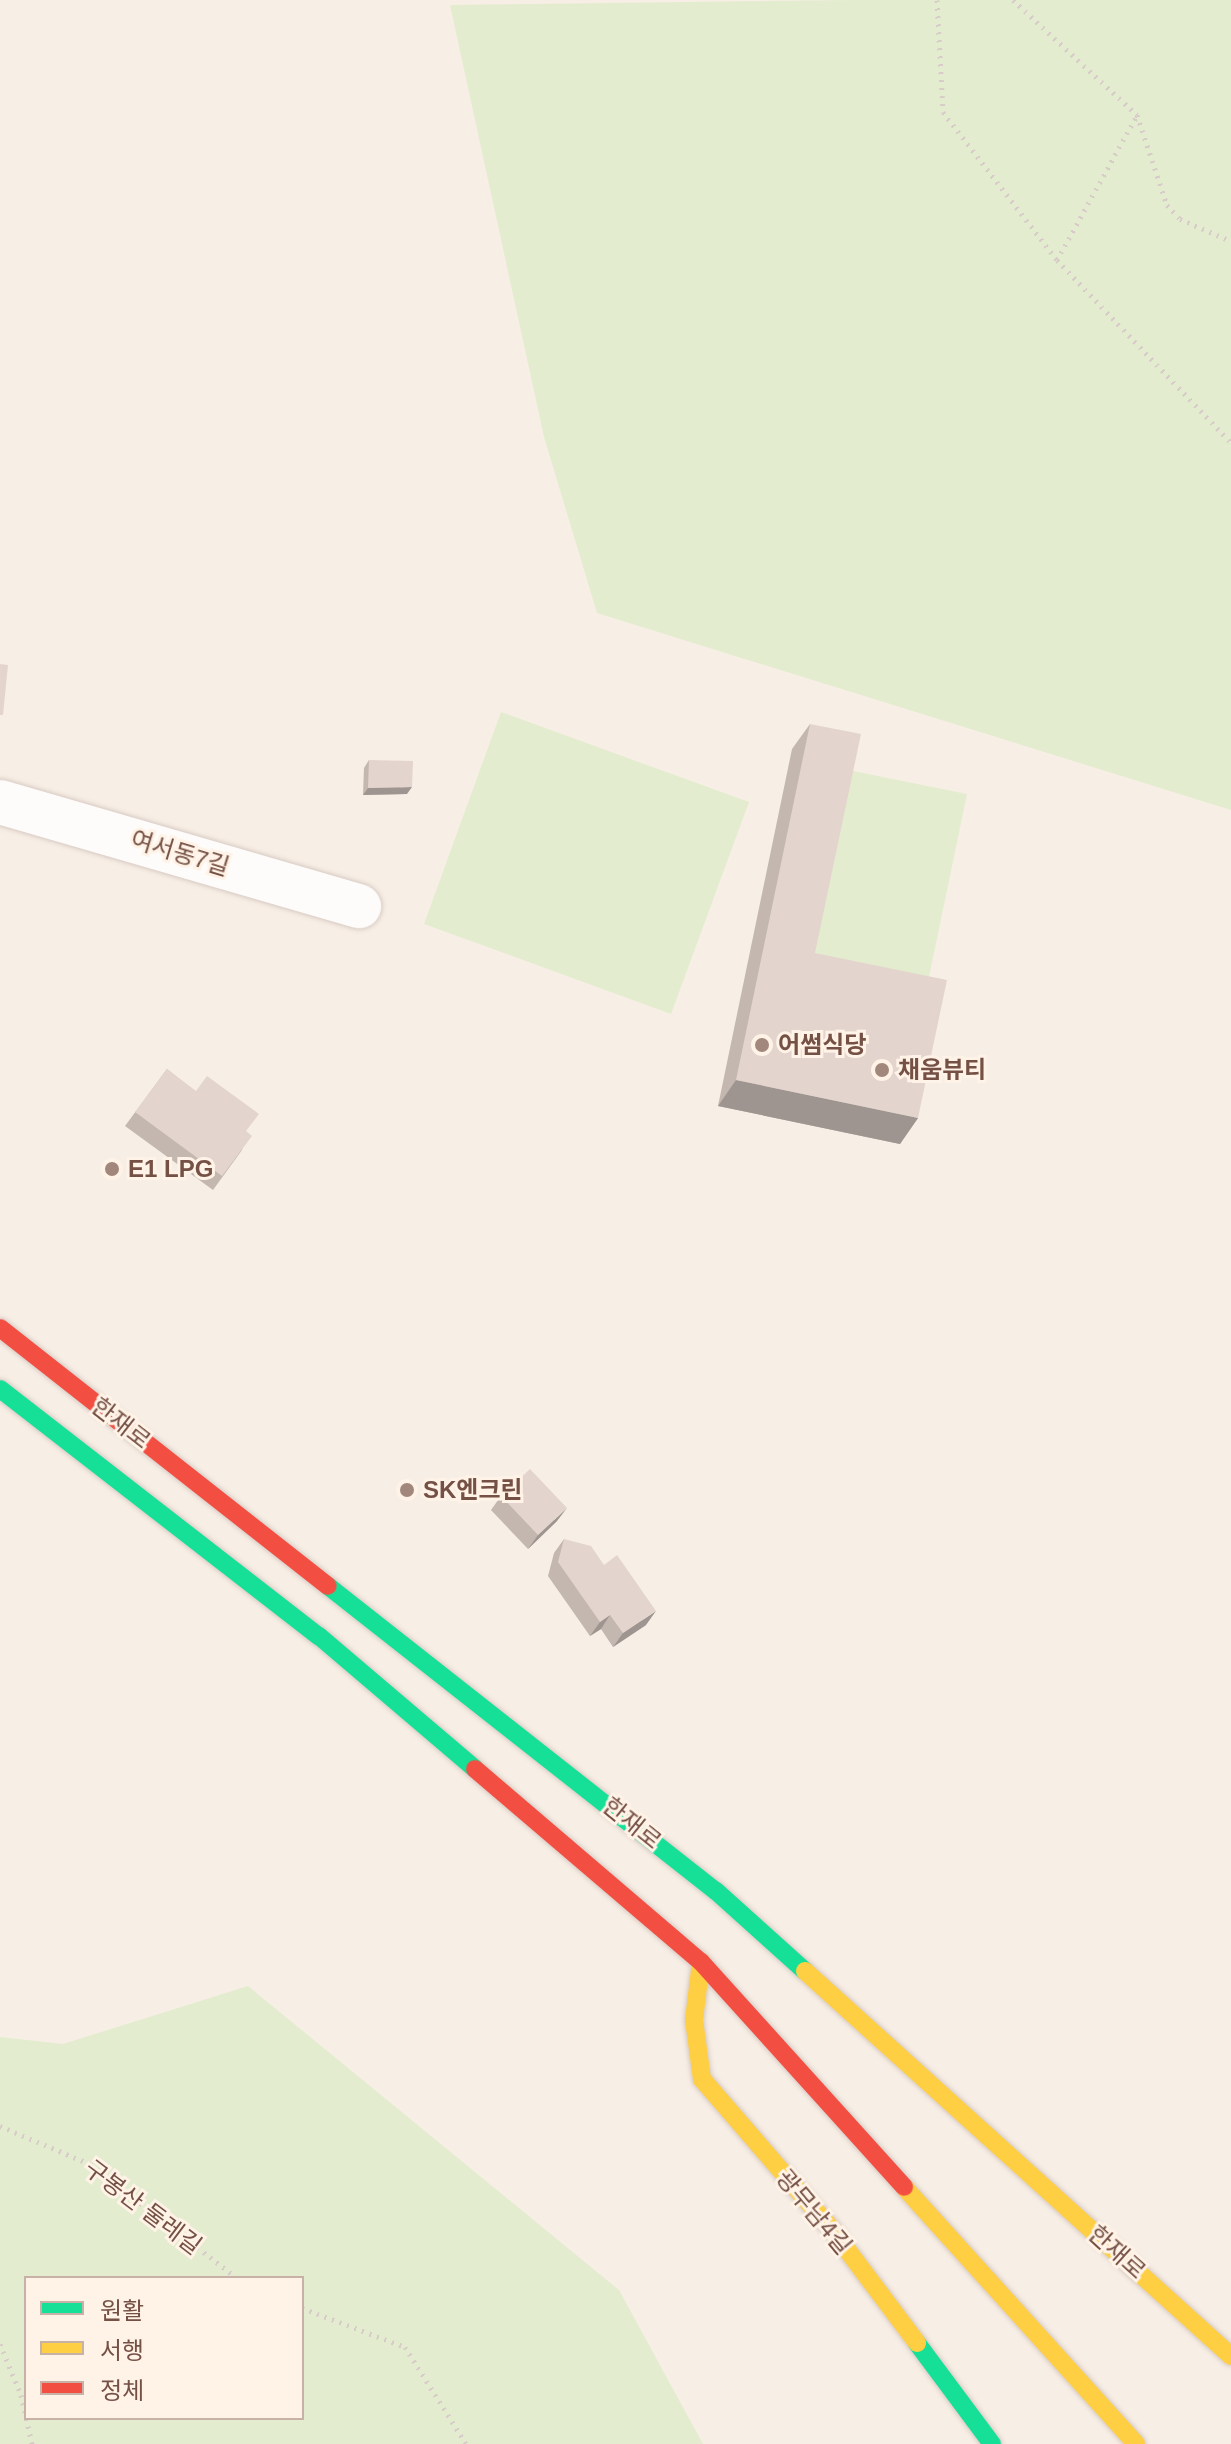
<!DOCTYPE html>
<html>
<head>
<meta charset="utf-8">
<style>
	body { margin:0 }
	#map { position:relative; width:1231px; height:2444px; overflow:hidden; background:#f7eee5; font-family:Helvetica,"Noto Sans KR",sans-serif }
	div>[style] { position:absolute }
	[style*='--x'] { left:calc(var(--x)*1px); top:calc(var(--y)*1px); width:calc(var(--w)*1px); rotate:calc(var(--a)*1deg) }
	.green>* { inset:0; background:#e4eccf }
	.path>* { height:5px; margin-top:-2.5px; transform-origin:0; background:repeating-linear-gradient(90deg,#d8ccc8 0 2px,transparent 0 8px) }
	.roads { filter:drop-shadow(0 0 2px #d8cbc4) drop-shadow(0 0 2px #d8cbc4) }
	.street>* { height:44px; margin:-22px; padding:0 22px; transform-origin:22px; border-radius:22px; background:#fefcfb }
	.fast>* { height:18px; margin:-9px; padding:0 9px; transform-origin:9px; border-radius:9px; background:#16e098 }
	.slow>* { height:18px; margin:-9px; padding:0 9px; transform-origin:9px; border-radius:9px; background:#ffcf43 }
	.jam>* { height:18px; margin:-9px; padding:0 9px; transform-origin:9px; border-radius:9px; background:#f24e42 }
	.wall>* { inset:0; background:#c3b7b0 }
	.shaded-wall>* { inset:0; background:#9f9590 }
	.building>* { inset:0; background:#e3d5cd }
	.dots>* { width:22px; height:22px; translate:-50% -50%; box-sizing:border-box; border:4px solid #fff2e6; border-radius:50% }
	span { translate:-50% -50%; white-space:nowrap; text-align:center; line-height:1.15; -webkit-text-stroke:6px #fff2e6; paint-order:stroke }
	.street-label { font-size:24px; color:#755045 }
	.poi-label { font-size:24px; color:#755045; font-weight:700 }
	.left { translate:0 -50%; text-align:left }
	.legend { position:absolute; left:24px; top:2276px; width:280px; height:144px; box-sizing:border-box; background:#fff2e6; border:2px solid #c8b1a6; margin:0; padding:10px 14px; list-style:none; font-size:24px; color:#755045 }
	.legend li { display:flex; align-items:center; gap:16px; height:40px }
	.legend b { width:40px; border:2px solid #c8b1a6 }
</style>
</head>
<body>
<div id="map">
	<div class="green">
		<i style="clip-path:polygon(851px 0,1231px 0,1231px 810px,597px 613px,544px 437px,450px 5px)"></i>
		<i style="clip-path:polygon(501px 712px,749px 802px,671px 1014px,424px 924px)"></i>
		<i style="clip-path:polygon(843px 769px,967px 794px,924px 1001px,801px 976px)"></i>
		<i style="clip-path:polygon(evenodd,248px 1986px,619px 2290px,703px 2444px,0 2444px,0 2037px,63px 2044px,248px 1986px,26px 2278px,302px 2278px,302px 2418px,26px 2418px,26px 2278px)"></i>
	</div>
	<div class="path">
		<i style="--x:937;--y:0;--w:112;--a:86.9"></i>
		<i style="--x:943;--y:112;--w:187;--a:52.4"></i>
		<i style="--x:1057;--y:260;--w:253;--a:46.4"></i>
		<i style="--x:1013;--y:0;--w:169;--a:42.8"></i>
		<i style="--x:1137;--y:115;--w:95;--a:71.6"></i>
		<i style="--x:1167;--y:205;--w:19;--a:47"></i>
		<i style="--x:1180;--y:219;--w:56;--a:23.3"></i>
		<i style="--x:1057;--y:260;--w:166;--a:-61.1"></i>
		<i style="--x:0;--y:2126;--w:98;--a:22.9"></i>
		<i style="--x:90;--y:2164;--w:186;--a:37.8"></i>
		<i style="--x:302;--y:2308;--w:110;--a:20.7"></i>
		<i style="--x:405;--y:2347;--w:115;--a:57.8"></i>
		<i style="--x:0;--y:2344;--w:55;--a:67.6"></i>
		<i style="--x:21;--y:2395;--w:50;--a:77.3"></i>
	</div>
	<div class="roads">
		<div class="street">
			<i style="--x:0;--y:802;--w:374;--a:16.2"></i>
		</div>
		<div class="fast">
			<i style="--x:0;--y:1389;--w:403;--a:37.8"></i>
			<i style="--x:319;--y:1636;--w:205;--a:40.4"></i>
			<i style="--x:328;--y:1586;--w:494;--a:38.2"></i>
			<i style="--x:716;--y:1891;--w:120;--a:42"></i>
			<i style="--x:917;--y:2343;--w:126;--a:53.4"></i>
		</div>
		<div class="slow">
			<i style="--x:701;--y:1962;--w:58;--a:96.9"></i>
			<i style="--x:694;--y:2020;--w:60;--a:82.3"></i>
			<i style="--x:702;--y:2079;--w:201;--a:49.2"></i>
			<i style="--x:833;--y:2231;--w:140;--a:53.1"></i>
			<i style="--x:805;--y:1971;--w:574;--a:42.11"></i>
			<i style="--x:904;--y:2187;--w:346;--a:47.9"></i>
		</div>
		<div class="jam">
			<i style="--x:0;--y:1328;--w:417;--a:38.2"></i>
			<i style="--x:475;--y:1769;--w:297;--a:40.5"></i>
			<i style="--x:701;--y:1962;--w:303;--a:47.9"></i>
		</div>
	</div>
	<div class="wall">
		<i style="clip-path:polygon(810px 724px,815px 953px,918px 1118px,900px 1144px,718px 1106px,792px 749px)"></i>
		<i style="clip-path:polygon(369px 760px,407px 794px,363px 795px,364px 768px)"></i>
		<i style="clip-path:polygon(167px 1069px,246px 1132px,242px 1150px,213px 1190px,125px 1126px)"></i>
		<i style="clip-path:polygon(501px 1496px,557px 1521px,528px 1549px,491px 1510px)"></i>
		<i style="clip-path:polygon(564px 1539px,646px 1625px,613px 1647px,601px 1629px,590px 1636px,548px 1576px,554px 1553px)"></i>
	</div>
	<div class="shaded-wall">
		<i style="clip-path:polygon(412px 787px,407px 794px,363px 795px,368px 788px)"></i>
		<i style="clip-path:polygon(736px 1080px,918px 1118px,900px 1144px,718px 1106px)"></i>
		<i style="clip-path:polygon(567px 1508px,557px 1521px,528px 1549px,538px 1535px)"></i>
		<i style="clip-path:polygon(656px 1611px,646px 1625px,613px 1647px,623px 1633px)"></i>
		<i style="clip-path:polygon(610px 1615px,601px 1629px,590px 1636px,600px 1622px)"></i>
	</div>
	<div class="building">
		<i style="clip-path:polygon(0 664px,8px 665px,3px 715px,0 715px)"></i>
		<i style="clip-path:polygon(810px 724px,861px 734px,815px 953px,947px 980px,918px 1118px,736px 1080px)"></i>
		<i style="clip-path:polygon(369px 760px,413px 761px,412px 787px,368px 788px)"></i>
		<i style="clip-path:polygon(167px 1069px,196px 1091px,207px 1076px,259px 1114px,246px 1131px,252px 1136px,222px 1176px,135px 1112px)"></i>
		<i style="clip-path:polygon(530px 1469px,567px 1508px,538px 1535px,501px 1496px)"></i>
		<i style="clip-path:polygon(564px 1539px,591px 1546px,604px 1565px,617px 1555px,656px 1611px,623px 1633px,610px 1615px,600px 1622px,558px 1562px)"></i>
	</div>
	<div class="dots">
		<i style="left:762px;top:1045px;background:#a2877d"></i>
		<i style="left:882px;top:1070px;background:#a2877d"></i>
		<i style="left:112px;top:1169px;background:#a2877d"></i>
		<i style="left:407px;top:1490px;background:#a2877d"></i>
	</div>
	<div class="street-label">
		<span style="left:180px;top:853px;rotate:17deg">여서동7길</span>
		<span style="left:121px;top:1423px;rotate:38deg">한재로</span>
		<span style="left:632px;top:1823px;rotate:39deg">한재로</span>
		<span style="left:143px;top:2207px;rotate:37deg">구봉산 둘레길</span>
		<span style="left:814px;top:2212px;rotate:50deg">광무남4길</span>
		<span style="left:1117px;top:2252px;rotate:42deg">한재로</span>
	</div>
	<div class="poi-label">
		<span class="left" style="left:778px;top:1045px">어썸식당</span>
		<span class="left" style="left:898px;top:1070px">채움뷰티</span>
		<span class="left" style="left:128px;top:1169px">E1 LPG</span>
		<span class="left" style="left:423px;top:1490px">SK엔크린</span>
	</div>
	<ul class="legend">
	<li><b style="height:10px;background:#16e098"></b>원활</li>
	<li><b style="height:10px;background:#ffcf43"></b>서행</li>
	<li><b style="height:10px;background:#f24e42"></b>정체</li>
	</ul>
</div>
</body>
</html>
